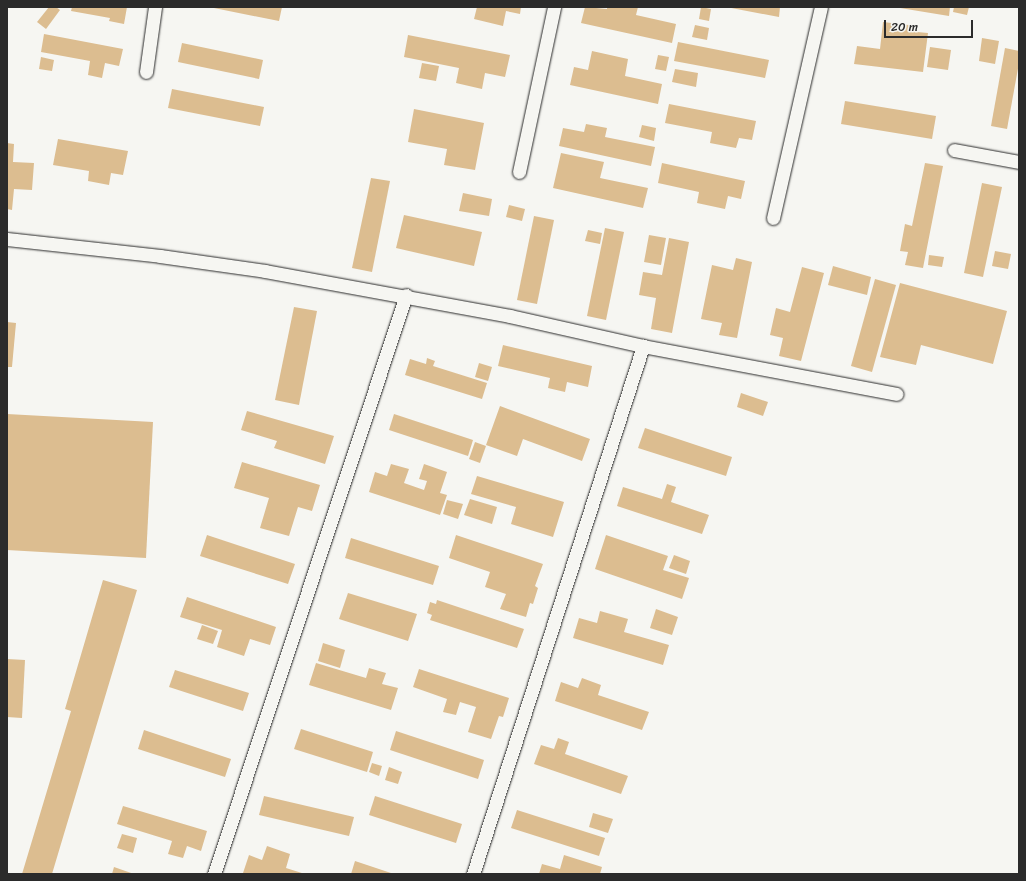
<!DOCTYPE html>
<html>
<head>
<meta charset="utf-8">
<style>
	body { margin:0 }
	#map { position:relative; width:1026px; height:881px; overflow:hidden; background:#f6f6f2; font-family:Sriracha,sans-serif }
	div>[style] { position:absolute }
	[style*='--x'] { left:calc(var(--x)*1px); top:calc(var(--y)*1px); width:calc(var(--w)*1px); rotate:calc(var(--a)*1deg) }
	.building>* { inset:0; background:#dcbd90 }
	.roads { filter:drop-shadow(0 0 1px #2b2b2b) drop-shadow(0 0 1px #2b2b2b) }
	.service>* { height:13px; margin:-6.5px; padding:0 6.5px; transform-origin:6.5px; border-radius:6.5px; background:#f6f6f2 }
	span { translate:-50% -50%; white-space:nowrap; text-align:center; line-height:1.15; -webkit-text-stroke:3px #f6f6f2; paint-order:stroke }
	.frame { position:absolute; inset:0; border:8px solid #2b2b2b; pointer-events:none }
	.scale { position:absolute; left:884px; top:20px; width:89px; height:18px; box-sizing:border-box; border:2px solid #2b2b2b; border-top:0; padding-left:5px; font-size:12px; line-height:14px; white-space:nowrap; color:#2b2b2b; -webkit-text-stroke:3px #f6f6f2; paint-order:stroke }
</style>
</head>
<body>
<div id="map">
	<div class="building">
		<i style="clip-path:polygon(49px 7px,56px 7px,60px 10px,46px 29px,37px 22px)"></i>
		<i style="clip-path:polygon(72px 7px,127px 7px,124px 24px,109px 21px,110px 18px,71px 11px)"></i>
		<i style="clip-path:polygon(209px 7px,282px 7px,279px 21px)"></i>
		<i style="clip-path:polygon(477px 7px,521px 7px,520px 14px,506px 11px,503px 26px,474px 19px)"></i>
		<i style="clip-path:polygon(585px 7px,607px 9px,607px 7px,638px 7px,636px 15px,676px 24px,672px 43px,581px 23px)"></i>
		<i style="clip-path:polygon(701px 7px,711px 9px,709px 21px,699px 19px)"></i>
		<i style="clip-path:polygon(726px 7px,780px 7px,779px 17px)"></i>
		<i style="clip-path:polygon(894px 7px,950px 7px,949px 16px)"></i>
		<i style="clip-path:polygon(954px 7px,969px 7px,967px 15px,953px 12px)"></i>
		<i style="clip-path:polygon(883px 22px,917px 26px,917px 32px,928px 33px,923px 72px,854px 64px,857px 46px,880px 49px)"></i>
		<i style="clip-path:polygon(695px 25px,709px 28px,707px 40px,692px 37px)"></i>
		<i style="clip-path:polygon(44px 34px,123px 49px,119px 66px,105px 63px,102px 78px,88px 75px,90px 61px,41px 52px)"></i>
		<i style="clip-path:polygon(408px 35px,510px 55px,505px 77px,485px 73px,482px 89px,456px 83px,459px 68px,404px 57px)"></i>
		<i style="clip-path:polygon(982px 38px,999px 41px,995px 64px,979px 61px)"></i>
		<i style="clip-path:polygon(678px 42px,769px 60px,765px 78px,674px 61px)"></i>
		<i style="clip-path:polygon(182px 43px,263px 60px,259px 79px,178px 62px)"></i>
		<i style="clip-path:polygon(930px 47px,951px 50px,948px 70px,927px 67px)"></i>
		<i style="clip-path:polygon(1005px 48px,1019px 51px,1019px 63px,1007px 129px,991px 126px)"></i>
		<i style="clip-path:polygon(592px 51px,628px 59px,625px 76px,662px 84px,658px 104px,570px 85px,574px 67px,588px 70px)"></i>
		<i style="clip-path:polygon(658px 55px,669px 57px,666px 71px,655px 69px)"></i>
		<i style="clip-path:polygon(41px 57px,54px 60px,52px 71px,39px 69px)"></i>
		<i style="clip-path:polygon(422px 63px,439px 66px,436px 81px,419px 78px)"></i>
		<i style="clip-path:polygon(675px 69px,698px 73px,696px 87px,672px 82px)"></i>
		<i style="clip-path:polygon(172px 89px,264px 107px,260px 126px,168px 108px)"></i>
		<i style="clip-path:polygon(845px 101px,936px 116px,932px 139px,841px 124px)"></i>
		<i style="clip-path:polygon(669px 104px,756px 121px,752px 140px,739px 138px,736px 148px,710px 143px,712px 132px,665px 123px)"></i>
		<i style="clip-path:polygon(414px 109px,484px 123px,475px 170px,444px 165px,447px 149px,408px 142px)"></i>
		<i style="clip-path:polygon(586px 124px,607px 128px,605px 137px,655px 147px,651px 166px,559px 146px,563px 128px,584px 132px)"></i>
		<i style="clip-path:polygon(642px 125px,656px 128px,654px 141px,639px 137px)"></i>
		<i style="clip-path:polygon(58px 139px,128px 151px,123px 175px,111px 173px,109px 185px,88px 181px,89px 171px,53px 165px)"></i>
		<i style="clip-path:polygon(7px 143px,14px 144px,13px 162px,34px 163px,32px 190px,14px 189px,12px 210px,7px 209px)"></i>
		<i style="clip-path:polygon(561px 153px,604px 162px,600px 178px,648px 188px,643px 208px,553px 188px)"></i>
		<i style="clip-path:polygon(662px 163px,745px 181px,741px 199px,728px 196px,725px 209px,697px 203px,699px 192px,658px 183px)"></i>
		<i style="clip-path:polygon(925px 163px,943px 166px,923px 268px,905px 265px,908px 252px,900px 251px,905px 224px,912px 226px)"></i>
		<i style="clip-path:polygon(371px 178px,390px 181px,372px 272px,352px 268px)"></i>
		<i style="clip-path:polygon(982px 183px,1002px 187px,983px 277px,964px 273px)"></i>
		<i style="clip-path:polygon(463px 193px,492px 199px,489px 216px,459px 211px)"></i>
		<i style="clip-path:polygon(509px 205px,525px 209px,522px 221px,506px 217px)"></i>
		<i style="clip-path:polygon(404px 215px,482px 232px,474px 266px,396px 248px)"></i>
		<i style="clip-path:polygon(534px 216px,554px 220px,537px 304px,517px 300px)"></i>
		<i style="clip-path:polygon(605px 228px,624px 232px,606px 320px,587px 316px)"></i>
		<i style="clip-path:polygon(588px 230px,602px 233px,600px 244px,585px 241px)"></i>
		<i style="clip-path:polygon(649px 235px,666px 238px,661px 265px,644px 262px)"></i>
		<i style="clip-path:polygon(669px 238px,689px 242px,672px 333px,651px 329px,656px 298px,639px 295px,643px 272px,662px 275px)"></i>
		<i style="clip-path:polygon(995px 251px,1011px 254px,1008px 269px,992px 266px)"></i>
		<i style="clip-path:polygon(929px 255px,944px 257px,942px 267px,928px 265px)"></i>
		<i style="clip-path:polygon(736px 258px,752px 262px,737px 338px,719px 335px,722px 323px,701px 319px,712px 265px,733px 270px)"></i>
		<i style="clip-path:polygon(833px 266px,871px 277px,867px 295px,828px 285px)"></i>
		<i style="clip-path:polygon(802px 267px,824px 273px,801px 361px,779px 356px,783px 338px,770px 335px,776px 308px,790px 312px)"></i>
		<i style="clip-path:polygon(875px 279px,896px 285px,872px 372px,851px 366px)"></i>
		<i style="clip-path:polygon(900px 283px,1007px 311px,993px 364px,921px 345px,916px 365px,880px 357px)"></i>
		<i style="clip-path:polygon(294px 307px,317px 311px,299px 405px,275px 400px)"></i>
		<i style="clip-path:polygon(7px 322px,16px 323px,12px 367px,7px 367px)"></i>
		<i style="clip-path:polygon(503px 345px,592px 366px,588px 387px,567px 382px,565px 392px,548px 388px,550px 378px,498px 366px)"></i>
		<i style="clip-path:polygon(427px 358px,435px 361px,433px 366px,487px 383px,482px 399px,405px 375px,410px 359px,426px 364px)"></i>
		<i style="clip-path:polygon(479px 363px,492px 367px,488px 381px,475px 377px)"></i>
		<i style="clip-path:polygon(741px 393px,768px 402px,763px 416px,737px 407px)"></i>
		<i style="clip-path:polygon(500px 406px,590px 439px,582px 461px,523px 439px,517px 456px,486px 445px)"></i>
		<i style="clip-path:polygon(247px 411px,334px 436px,325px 464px,274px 448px,277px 441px,241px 430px)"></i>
		<i style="clip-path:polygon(7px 414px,153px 422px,146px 558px,7px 550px)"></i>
		<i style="clip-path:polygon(394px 414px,473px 440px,468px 456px,389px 430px)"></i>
		<i style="clip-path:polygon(645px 428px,732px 457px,726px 476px,638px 448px)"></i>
		<i style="clip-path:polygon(475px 442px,486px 446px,480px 463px,469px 459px)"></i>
		<i style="clip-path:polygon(242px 462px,320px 485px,312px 511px,298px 507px,289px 536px,260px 528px,269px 498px,234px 488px)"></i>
		<i style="clip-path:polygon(391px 464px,409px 469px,404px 483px,424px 490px,427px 481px,419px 479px,424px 464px,447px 472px,440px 493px,447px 495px,440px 515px,369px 492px,375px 472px,387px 476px)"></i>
		<i style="clip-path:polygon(477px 476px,564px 502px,553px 537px,511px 524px,516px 507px,471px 494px)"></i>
		<i style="clip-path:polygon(667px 484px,676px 487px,671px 502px,709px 515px,702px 534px,617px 506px,623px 487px,662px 499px)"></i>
		<i style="clip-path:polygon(470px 499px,497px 507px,492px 524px,464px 515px)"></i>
		<i style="clip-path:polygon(447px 500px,463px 504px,458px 519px,443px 514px)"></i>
		<i style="clip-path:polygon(207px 535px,295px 564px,288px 584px,200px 556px)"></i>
		<i style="clip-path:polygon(456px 535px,543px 564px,535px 586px,538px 588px,533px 604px,530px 603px,526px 617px,500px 609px,506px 594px,485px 587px,490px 572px,449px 558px)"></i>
		<i style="clip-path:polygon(606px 535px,668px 556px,663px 570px,689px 578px,682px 599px,595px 569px)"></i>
		<i style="clip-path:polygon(351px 538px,439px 566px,433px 585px,345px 558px)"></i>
		<i style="clip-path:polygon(674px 555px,690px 561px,686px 574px,669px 568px)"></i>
		<i style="clip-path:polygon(103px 580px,137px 590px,52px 874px,22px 874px,71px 711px,65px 709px)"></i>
		<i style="clip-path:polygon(348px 593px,417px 614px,408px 641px,339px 619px)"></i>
		<i style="clip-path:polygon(187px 597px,276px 627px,270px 645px,250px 639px,244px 656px,217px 647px,222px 630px,180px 617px)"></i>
		<i style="clip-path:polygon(437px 600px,524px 629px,517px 648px,430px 620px,432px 615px,427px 613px,430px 602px,436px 604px)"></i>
		<i style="clip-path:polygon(656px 609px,678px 617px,672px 635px,650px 628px)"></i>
		<i style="clip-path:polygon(600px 611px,628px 619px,624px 632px,669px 645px,663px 665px,573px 638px,579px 618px,597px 623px)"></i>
		<i style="clip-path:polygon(202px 625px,218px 631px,213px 644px,197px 639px)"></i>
		<i style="clip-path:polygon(323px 643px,345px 650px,340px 668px,318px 661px)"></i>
		<i style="clip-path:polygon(7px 659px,25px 660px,22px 718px,7px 717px)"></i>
		<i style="clip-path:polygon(316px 663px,366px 678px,369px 668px,386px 673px,382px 684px,398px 688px,391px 710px,309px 685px)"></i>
		<i style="clip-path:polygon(419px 669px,509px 698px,503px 717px,499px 716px,491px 739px,468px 732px,476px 707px,460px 702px,456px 715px,443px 712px,447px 699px,413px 687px)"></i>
		<i style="clip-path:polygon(175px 670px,249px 693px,243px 711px,169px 687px)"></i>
		<i style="clip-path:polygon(582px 678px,601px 685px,598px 695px,649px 712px,642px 730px,555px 701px,561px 682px,578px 688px)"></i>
		<i style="clip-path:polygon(301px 729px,373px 752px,367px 772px,294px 749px)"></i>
		<i style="clip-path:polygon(144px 730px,231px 759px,225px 777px,138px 749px)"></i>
		<i style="clip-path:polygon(396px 731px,484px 760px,478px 779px,390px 750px)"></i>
		<i style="clip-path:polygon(558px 738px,569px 742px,565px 754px,628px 776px,621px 794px,534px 764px,541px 745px,554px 749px)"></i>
		<i style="clip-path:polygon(372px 763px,382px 766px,379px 776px,369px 772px)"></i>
		<i style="clip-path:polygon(389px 767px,402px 772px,398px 784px,385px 780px)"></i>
		<i style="clip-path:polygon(264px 796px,354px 817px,349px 836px,259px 815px)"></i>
		<i style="clip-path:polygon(375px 796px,462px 824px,456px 843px,369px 815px)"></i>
		<i style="clip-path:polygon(123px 806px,207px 831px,201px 851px,187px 846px,183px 858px,168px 854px,172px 841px,117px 824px)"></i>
		<i style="clip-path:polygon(517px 810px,605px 838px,599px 856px,511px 828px)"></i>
		<i style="clip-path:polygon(593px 813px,613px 819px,608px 833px,589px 827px)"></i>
		<i style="clip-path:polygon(122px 834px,137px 838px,133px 853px,117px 848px)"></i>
		<i style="clip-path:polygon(267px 846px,290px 854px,286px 868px,305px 874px,243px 873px,249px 855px,262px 860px)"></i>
		<i style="clip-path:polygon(564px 855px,602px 867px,600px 874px,539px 874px,542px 864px,560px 869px)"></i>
		<i style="clip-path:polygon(355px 861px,394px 874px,351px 874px)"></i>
		<i style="clip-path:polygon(114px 867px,134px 874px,112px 874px)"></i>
	</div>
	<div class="roads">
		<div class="service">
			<i style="--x:146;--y:72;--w:66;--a:-82.1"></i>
			<i style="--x:954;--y:150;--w:66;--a:10.5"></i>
			<i style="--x:519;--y:172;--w:169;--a:-78"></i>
			<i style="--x:773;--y:218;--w:216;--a:-77.2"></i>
			<i style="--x:7;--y:239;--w:154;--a:6.3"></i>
			<i style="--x:160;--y:256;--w:106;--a:8.1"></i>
			<i style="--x:265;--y:271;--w:249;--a:10.4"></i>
			<i style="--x:510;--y:316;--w:136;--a:12.7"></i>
			<i style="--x:643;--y:346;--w:258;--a:10.7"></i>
			<i style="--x:214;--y:874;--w:610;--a:-71.65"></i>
			<i style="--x:473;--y:874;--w:555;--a:-72.15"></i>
		</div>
	</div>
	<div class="frame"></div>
	<div class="scale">20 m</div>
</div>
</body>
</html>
